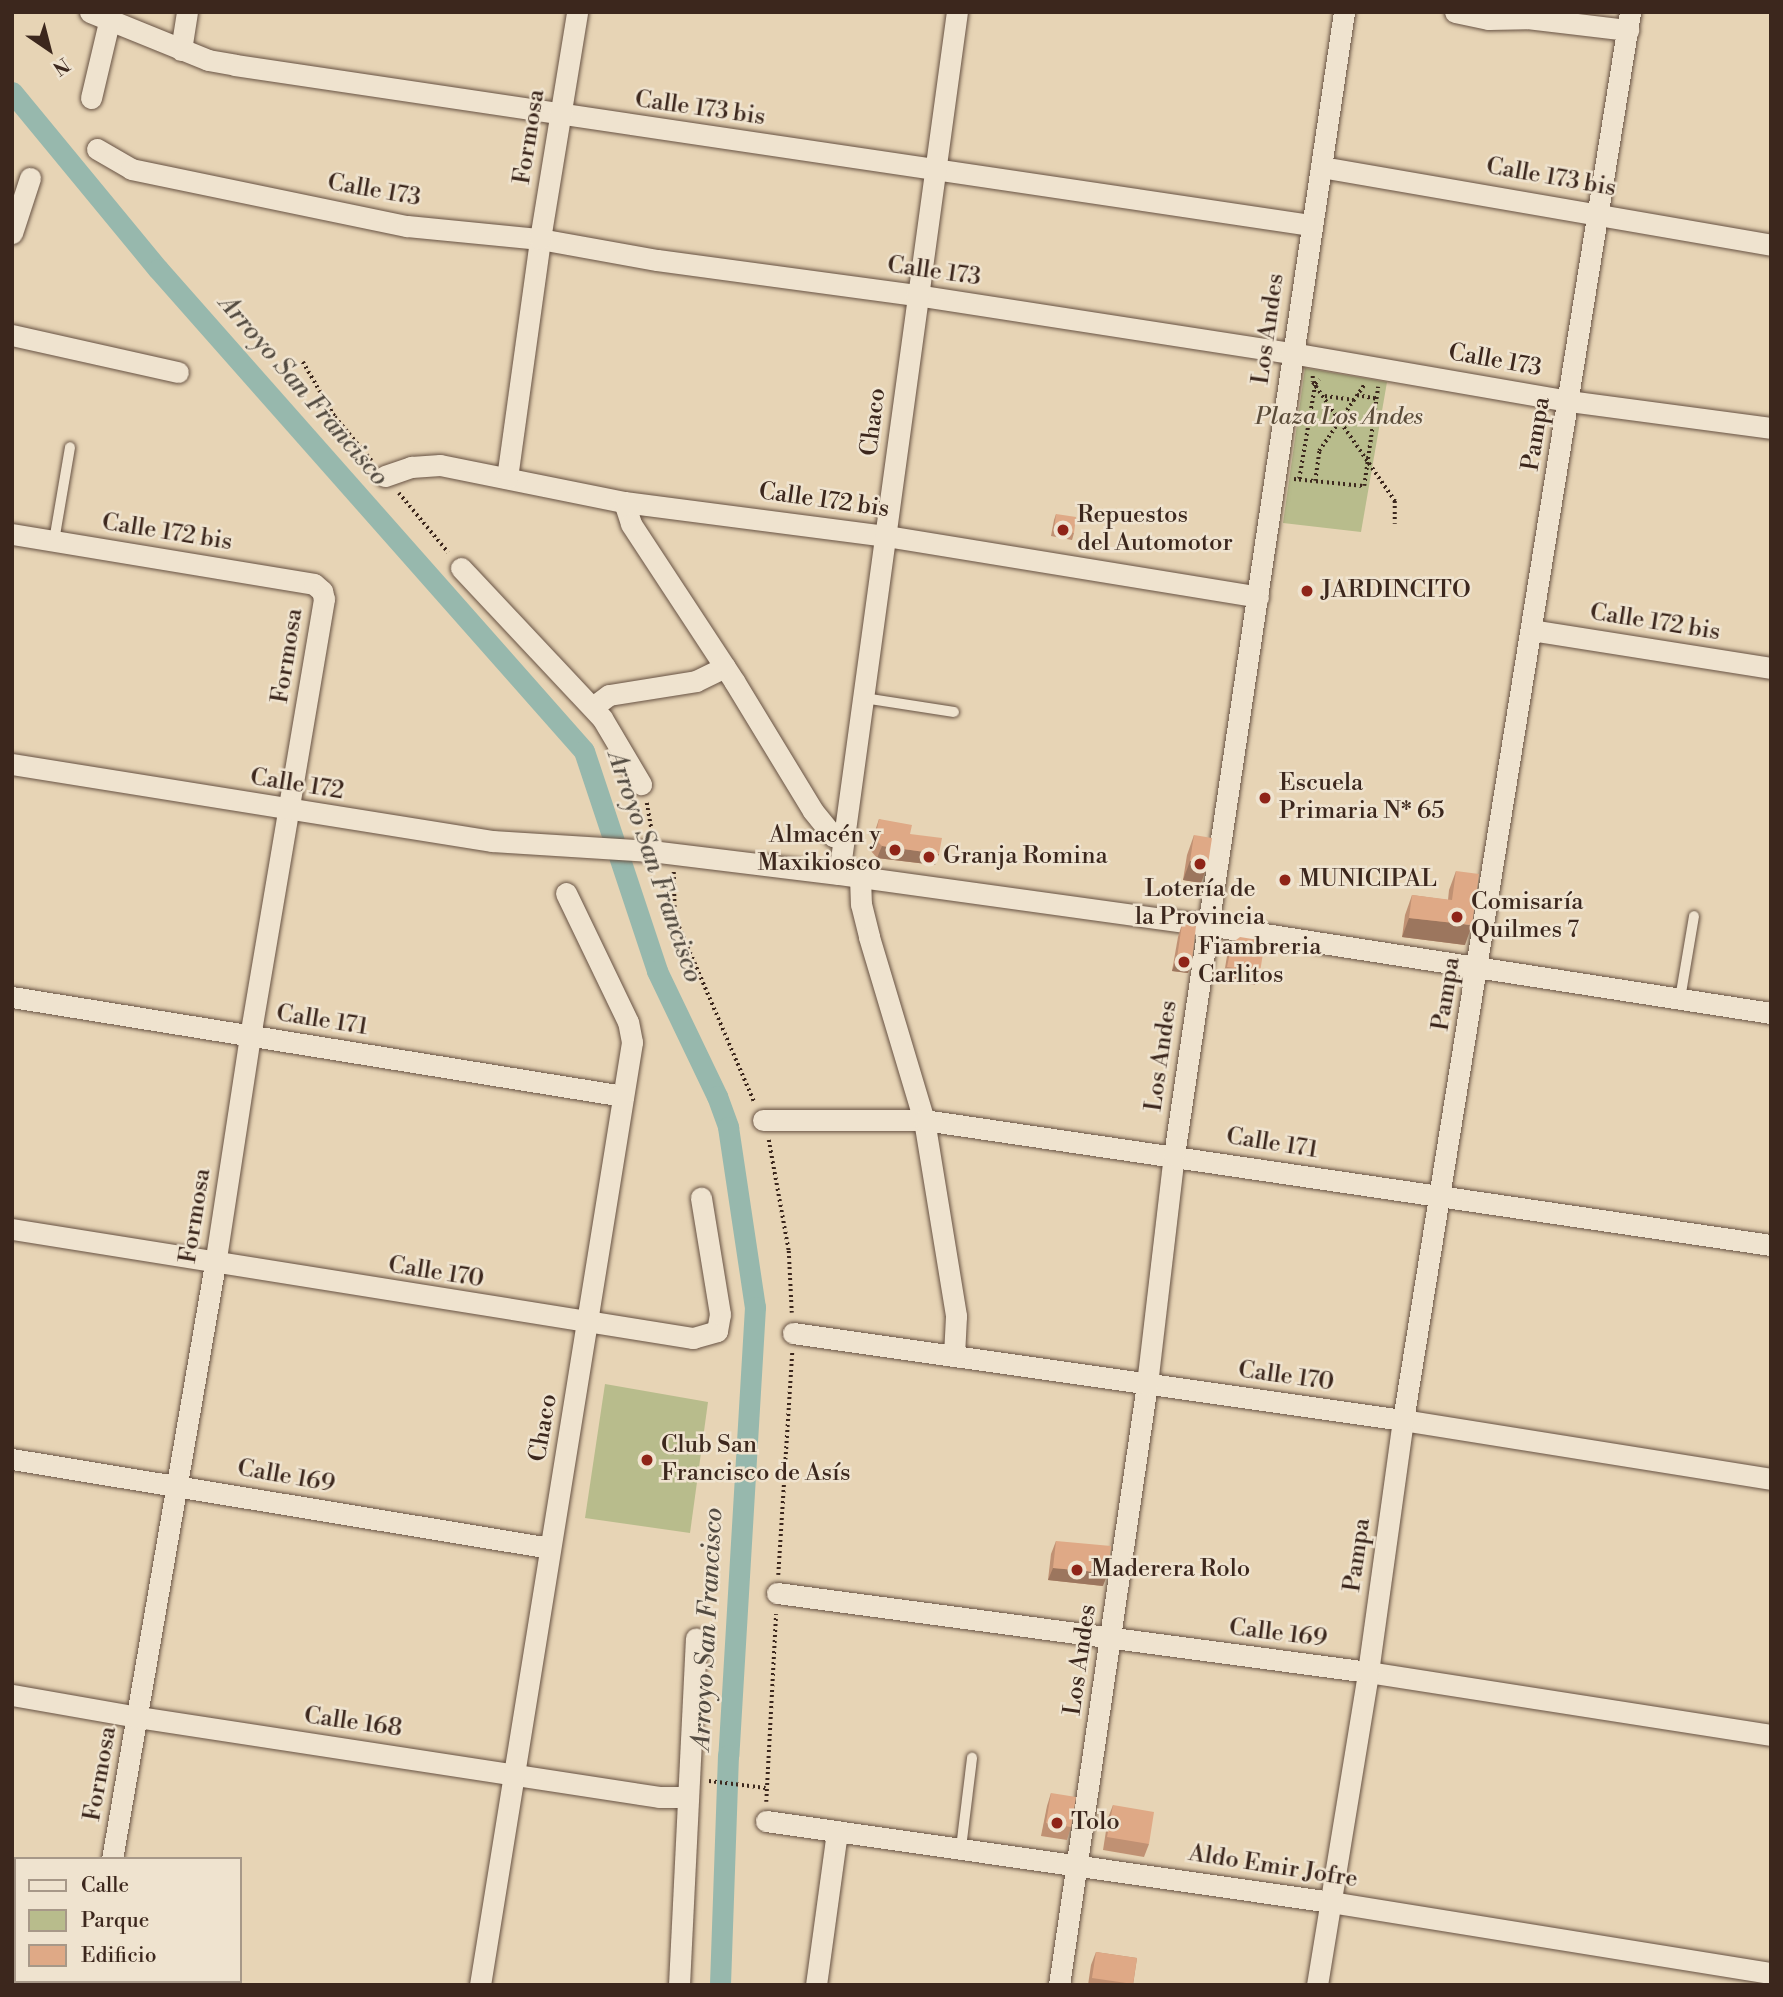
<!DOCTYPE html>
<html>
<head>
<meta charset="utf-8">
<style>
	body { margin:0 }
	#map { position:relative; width:1783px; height:1997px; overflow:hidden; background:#e7d4b5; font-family:"Libre Bodoni",serif }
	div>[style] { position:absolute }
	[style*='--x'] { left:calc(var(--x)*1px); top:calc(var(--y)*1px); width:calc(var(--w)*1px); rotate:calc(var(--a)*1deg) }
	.green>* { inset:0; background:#b8bc8c }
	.canal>* { height:21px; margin:-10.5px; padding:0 10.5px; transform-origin:10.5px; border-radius:10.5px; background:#97b8ad }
	.path>* { height:3.5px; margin-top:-1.75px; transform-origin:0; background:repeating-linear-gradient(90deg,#3c271d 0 2px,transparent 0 5.5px) }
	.roads { filter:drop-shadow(0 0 2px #675243) drop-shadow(0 0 2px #675243) }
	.service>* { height:10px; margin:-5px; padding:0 5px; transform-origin:5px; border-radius:5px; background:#efe3cf }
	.minor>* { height:21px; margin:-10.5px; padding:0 10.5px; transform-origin:10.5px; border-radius:10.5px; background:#efe3cf }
	.wall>* { inset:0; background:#c09173 }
	.shaded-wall>* { inset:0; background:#9c765e }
	.building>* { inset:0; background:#dfa986 }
	.dots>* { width:19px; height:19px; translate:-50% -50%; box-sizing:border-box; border:4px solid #efe3cf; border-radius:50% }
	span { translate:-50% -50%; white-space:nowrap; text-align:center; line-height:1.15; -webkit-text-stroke:5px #efe3cf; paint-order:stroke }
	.street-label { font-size:24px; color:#3c271d }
	.park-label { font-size:24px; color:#5b4c39; font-style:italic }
	.poi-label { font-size:24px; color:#3c271d }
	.left { translate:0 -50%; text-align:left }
	.right { translate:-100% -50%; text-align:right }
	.water-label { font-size:26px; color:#534b41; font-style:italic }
	.frame { position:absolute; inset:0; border:14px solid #3c271d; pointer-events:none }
	.legend { position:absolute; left:14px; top:1857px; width:228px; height:126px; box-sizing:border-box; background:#efe3cf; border:2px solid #a79888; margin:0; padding:9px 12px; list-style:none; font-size:21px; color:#3c271d }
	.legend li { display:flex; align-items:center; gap:14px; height:35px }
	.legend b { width:35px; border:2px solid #a79888 }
	.north { position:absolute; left:14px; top:14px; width:70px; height:70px; -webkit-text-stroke:5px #efe3cf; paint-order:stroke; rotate:145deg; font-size:19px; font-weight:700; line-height:28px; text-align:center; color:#3c271d }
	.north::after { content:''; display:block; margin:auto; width:24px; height:32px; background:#3c271d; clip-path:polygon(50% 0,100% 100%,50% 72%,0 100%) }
</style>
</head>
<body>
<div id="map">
	<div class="green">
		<i style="clip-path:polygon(1305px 368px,1387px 382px,1361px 532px,1283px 523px)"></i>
		<i style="clip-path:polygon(605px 1384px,708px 1402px,690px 1533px,585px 1518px)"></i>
	</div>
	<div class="canal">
		<i style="--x:12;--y:92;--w:229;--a:50.5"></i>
		<i style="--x:158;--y:269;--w:643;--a:48.53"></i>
		<i style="--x:584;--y:751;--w:232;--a:71.6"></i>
		<i style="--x:657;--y:971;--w:139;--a:64.4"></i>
		<i style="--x:717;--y:1096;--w:33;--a:70"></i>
		<i style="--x:728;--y:1127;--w:182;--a:81.5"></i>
		<i style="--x:755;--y:1307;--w:449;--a:93.4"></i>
		<i style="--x:728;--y:1755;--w:230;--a:92"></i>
	</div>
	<div class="path">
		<i style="--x:303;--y:362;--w:64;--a:59.8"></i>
		<i style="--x:335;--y:417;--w:57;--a:49.9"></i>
		<i style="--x:1313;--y:376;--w:6;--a:90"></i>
		<i style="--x:1313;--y:382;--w:145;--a:55.4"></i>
		<i style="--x:1395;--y:501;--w:23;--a:90"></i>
		<i style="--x:1357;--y:395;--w:20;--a:11"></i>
		<i style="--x:1325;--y:396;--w:29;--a:8"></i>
		<i style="--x:1294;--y:479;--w:70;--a:5.7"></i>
		<i style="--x:1364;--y:486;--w:100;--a:-82"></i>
		<i style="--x:1299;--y:479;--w:96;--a:-80.4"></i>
		<i style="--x:1315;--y:384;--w:6;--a:-45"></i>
		<i style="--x:1315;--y:481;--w:30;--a:-82"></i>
		<i style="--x:1319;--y:451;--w:80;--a:-55.7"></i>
		<i style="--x:399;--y:493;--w:77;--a:50.3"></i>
		<i style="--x:647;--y:803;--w:27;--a:80"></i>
		<i style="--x:674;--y:872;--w:45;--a:88.7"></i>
		<i style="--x:675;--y:917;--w:203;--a:66.8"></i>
		<i style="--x:769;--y:1140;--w:113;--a:79.8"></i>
		<i style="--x:789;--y:1251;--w:62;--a:87.2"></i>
		<i style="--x:778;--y:1575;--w:223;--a:-86.4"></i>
		<i style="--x:709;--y:1781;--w:57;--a:7"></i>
		<i style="--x:766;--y:1802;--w:188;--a:-87"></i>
	</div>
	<div class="roads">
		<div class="service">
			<i style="--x:54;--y:541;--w:95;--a:-80.3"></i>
			<i style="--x:864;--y:698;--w:91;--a:8.8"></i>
			<i style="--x:1680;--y:999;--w:84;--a:-80.4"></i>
			<i style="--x:961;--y:1848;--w:91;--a:-83"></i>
		</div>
		<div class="minor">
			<i style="--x:90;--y:12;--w:127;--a:22.1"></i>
			<i style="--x:208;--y:60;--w:27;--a:10"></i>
			<i style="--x:235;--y:65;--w:1088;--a:8.46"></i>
			<i style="--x:1455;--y:12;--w:34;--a:12"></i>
			<i style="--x:1488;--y:19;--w:39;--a:-1"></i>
			<i style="--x:1527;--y:18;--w:102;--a:6.8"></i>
			<i style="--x:181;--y:50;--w:38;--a:-81"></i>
			<i style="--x:91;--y:98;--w:78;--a:-76.7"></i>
			<i style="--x:97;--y:149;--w:39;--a:30"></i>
			<i style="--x:131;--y:169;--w:282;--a:11.7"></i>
			<i style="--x:407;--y:226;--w:134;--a:5.6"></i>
			<i style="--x:540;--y:239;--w:119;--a:10.2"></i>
			<i style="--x:657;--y:260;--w:261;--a:7.7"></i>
			<i style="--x:916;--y:295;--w:379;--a:8.8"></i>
			<i style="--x:1291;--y:353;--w:282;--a:9.8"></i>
			<i style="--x:1569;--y:401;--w:204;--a:7.6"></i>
			<i style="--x:1321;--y:167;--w:457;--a:9.8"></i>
			<i style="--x:12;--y:233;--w:58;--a:-71.9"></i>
			<i style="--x:12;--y:335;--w:170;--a:12.6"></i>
			<i style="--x:385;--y:476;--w:28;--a:-19"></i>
			<i style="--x:411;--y:467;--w:29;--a:-4"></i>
			<i style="--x:440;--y:465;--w:188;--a:11.4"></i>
			<i style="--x:624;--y:502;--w:265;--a:7.4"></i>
			<i style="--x:887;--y:536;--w:376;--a:9.3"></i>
			<i style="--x:507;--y:478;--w:241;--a:-82.1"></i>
			<i style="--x:540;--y:239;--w:230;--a:-80.7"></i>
			<i style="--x:624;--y:502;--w:23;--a:72"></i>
			<i style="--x:631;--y:524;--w:188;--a:56.7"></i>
			<i style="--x:734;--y:681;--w:152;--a:58.7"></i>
			<i style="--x:813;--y:811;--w:32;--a:51"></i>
			<i style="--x:833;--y:836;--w:11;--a:15"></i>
			<i style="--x:12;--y:534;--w:306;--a:9.4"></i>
			<i style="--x:314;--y:584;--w:11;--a:41"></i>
			<i style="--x:322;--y:591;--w:8;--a:76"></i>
			<i style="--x:324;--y:599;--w:443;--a:99.6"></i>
			<i style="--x:250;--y:1036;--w:231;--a:98.7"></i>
			<i style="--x:215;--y:1264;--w:604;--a:99.82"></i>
			<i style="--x:461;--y:568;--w:206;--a:46.8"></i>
			<i style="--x:602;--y:718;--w:77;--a:59.4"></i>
			<i style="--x:1531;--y:630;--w:243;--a:9"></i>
			<i style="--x:593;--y:707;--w:20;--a:-37"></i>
			<i style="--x:609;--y:695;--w:88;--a:-9.1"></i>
			<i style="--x:696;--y:681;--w:32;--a:-26"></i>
			<i style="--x:12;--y:764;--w:486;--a:9.1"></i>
			<i style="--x:492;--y:841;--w:159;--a:3.6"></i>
			<i style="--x:651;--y:851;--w:189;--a:7"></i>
			<i style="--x:839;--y:874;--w:372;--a:7.9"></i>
			<i style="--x:1207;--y:925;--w:571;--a:8.87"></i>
			<i style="--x:839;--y:874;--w:870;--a:-82.21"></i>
			<i style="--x:860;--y:877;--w:27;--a:88"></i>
			<i style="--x:861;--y:904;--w:34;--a:76"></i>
			<i style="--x:869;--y:937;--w:191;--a:73.3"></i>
			<i style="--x:924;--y:1120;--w:199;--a:80.7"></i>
			<i style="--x:956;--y:1316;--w:40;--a:92.9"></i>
			<i style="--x:12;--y:997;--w:619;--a:9.2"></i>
			<i style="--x:763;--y:1120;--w:161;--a:0"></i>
			<i style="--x:924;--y:1120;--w:856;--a:8.4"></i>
			<i style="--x:12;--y:1229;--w:690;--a:9.09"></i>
			<i style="--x:693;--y:1338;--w:25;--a:-16"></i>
			<i style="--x:717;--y:1331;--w:17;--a:-80"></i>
			<i style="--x:720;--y:1314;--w:118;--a:-99.3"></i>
			<i style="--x:793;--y:1333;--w:616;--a:8.12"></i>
			<i style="--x:1403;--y:1420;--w:373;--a:9.1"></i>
			<i style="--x:12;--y:1459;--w:545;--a:9.39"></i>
			<i style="--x:777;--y:1593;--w:596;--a:7.61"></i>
			<i style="--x:1368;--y:1672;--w:408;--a:8.9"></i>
			<i style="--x:12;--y:1695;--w:128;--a:9.9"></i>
			<i style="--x:138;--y:1717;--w:527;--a:8.73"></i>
			<i style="--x:659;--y:1797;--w:27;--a:0"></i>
			<i style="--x:766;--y:1821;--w:571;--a:8.16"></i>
			<i style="--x:1331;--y:1902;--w:446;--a:9.2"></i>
			<i style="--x:89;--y:1985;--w:4;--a:-76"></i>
			<i style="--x:480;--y:1985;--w:955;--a:-80.84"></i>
			<i style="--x:632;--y:1042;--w:20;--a:-101"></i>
			<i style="--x:628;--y:1022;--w:143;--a:-115.7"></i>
			<i style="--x:679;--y:1985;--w:347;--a:-87.2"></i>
			<i style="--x:816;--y:1985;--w:155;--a:-82.2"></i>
			<i style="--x:1059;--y:1985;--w:607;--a:-81.67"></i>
			<i style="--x:1147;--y:1384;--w:231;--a:-83.3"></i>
			<i style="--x:1174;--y:1155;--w:1156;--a:-81.54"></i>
			<i style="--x:1317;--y:1985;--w:317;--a:-80.7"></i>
			<i style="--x:1368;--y:1672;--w:254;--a:-82.1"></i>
			<i style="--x:1403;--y:1420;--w:1426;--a:-80.84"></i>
		</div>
	</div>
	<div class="wall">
		<i style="clip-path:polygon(1056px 514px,1074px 533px,1072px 540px,1051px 536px,1054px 520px)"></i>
		<i style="clip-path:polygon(879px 819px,910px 834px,935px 865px,877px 858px,871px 851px,875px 831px)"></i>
		<i style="clip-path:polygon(1194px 835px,1208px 864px,1201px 883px,1183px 880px,1187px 855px)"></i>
		<i style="clip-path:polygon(1456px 871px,1465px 945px,1402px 937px,1405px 915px,1412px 895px,1448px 900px,1449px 890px)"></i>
		<i style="clip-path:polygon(1182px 924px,1192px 960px,1188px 973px,1172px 971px,1178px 937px)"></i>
		<i style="clip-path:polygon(1232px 943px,1260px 972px,1255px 985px,1223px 980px,1227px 956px)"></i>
		<i style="clip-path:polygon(1056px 1541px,1103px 1586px,1048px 1580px,1051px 1554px)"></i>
		<i style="clip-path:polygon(1051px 1793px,1071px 1827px,1067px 1840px,1041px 1836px,1047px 1806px)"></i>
		<i style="clip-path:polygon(1113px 1805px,1149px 1844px,1144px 1857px,1103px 1850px,1108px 1818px)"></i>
		<i style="clip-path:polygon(1096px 1952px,1137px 1958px,1133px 1985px,1088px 1985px,1091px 1965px)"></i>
	</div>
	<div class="shaded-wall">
		<i style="clip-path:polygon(882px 846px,939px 854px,935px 865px,877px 858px)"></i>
		<i style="clip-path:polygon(1190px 861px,1208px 864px,1201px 883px,1183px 880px)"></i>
		<i style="clip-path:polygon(1409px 918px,1472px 925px,1465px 945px,1402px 937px)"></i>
		<i style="clip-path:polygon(1177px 958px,1192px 960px,1188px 973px,1172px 971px)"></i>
		<i style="clip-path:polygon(1053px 1568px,1108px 1573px,1103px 1586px,1048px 1580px)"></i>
	</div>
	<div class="building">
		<i style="clip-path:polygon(1056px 514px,1076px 517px,1074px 533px,1054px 530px)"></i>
		<i style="clip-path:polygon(879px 819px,912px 825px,910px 834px,942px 838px,939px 854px,882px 846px,875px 839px)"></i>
		<i style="clip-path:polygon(1194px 835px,1212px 838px,1208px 864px,1190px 861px)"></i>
		<i style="clip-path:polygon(1456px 871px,1479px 874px,1472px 925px,1409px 918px,1412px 895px,1452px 900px)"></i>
		<i style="clip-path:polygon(1182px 924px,1196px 926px,1192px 960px,1177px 958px)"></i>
		<i style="clip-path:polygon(1240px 937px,1265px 941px,1260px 972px,1227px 967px,1232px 943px)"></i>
		<i style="clip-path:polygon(1056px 1541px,1111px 1546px,1108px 1573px,1053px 1568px)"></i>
		<i style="clip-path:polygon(1051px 1793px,1076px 1797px,1071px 1827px,1046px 1823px)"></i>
		<i style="clip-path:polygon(1113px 1805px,1154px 1812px,1149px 1844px,1107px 1837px)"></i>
		<i style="clip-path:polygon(1096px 1952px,1137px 1958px,1133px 1984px,1092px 1978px)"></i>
	</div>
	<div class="dots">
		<i style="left:1063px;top:530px;background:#8f2418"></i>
		<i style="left:1307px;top:591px;background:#8f2418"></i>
		<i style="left:1265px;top:798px;background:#8f2418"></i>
		<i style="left:895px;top:850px;background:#8f2418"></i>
		<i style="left:929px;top:857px;background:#8f2418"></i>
		<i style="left:1200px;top:864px;background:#8f2418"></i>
		<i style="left:1285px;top:880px;background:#8f2418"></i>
		<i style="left:1457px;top:917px;background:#8f2418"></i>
		<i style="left:1184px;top:962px;background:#8f2418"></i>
		<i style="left:647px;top:1460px;background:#8f2418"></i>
		<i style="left:1077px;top:1570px;background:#8f2418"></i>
		<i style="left:1057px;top:1823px;background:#8f2418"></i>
	</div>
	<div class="street-label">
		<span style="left:700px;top:109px;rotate:8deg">Calle 173 bis</span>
		<span style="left:530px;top:137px;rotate:-81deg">Formosa</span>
		<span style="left:1551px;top:178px;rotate:10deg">Calle 173 bis</span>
		<span style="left:374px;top:191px;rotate:10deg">Calle 173</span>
		<span style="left:934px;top:272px;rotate:8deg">Calle 173</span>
		<span style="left:1269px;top:329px;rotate:-82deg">Los Andes</span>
		<span style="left:1495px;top:361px;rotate:10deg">Calle 173</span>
		<span style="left:874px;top:422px;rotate:-83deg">Chaco</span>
		<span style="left:1537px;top:434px;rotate:-81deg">Pampa</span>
		<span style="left:824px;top:501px;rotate:8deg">Calle 172 bis</span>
		<span style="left:167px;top:533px;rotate:9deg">Calle 172 bis</span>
		<span style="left:1655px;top:623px;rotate:9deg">Calle 172 bis</span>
		<span style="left:288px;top:656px;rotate:-81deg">Formosa</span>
		<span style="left:297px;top:785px;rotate:9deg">Calle 172</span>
		<span style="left:1447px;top:994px;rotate:-81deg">Pampa</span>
		<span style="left:322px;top:1021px;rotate:9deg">Calle 171</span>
		<span style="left:1162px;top:1056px;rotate:-82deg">Los Andes</span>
		<span style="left:1272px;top:1144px;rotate:9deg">Calle 171</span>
		<span style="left:196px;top:1216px;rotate:-81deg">Formosa</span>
		<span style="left:436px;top:1273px;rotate:9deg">Calle 170</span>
		<span style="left:1286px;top:1377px;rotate:8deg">Calle 170</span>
		<span style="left:544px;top:1428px;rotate:-80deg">Chaco</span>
		<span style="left:286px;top:1477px;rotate:10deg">Calle 169</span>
		<span style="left:1358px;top:1555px;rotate:-82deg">Pampa</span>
		<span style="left:1278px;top:1634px;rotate:7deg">Calle 169</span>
		<span style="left:1081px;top:1660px;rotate:-82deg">Los Andes</span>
		<span style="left:353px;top:1723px;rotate:8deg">Calle 168</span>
		<span style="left:101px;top:1774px;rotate:-80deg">Formosa</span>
		<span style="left:1273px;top:1867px;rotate:9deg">Aldo Emir Jofre</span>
	</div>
	<div class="park-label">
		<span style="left:1339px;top:418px">Plaza Los Andes</span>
	</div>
	<div class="poi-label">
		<span class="left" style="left:1077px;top:530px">Repuestos<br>del Automotor</span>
		<span class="left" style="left:1321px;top:591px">JARDINCITO</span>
		<span class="left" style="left:1279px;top:798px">Escuela<br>Primaria N* 65</span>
		<span class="right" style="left:881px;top:850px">Almacén y<br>Maxikiosco</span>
		<span class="left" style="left:943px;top:857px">Granja Romina</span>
		<span class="left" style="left:1299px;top:880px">MUNICIPAL</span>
		<span style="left:1200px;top:904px">Lotería de<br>la Provincia</span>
		<span class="left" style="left:1471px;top:917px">Comisaría<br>Quilmes 7</span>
		<span class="left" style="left:1198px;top:962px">Fiambreria<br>Carlitos</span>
		<span class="left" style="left:661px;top:1460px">Club San<br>Francisco de Asís</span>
		<span class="left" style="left:1091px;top:1570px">Maderera Rolo</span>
		<span class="left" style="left:1071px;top:1823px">Tolo</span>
	</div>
	<div class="water-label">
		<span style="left:303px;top:391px;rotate:49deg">Arroyo San Francisco</span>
		<span style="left:654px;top:867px;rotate:71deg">Arroyo San Francisco</span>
		<span style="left:708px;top:1629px;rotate:-87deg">Arroyo San Francisco</span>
	</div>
	<div class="frame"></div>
	<ul class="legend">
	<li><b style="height:9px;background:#efe3cf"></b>Calle</li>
	<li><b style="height:19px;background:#b8bc8c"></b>Parque</li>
	<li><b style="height:19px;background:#dfa986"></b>Edificio</li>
	</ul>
	<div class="north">N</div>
</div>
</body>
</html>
